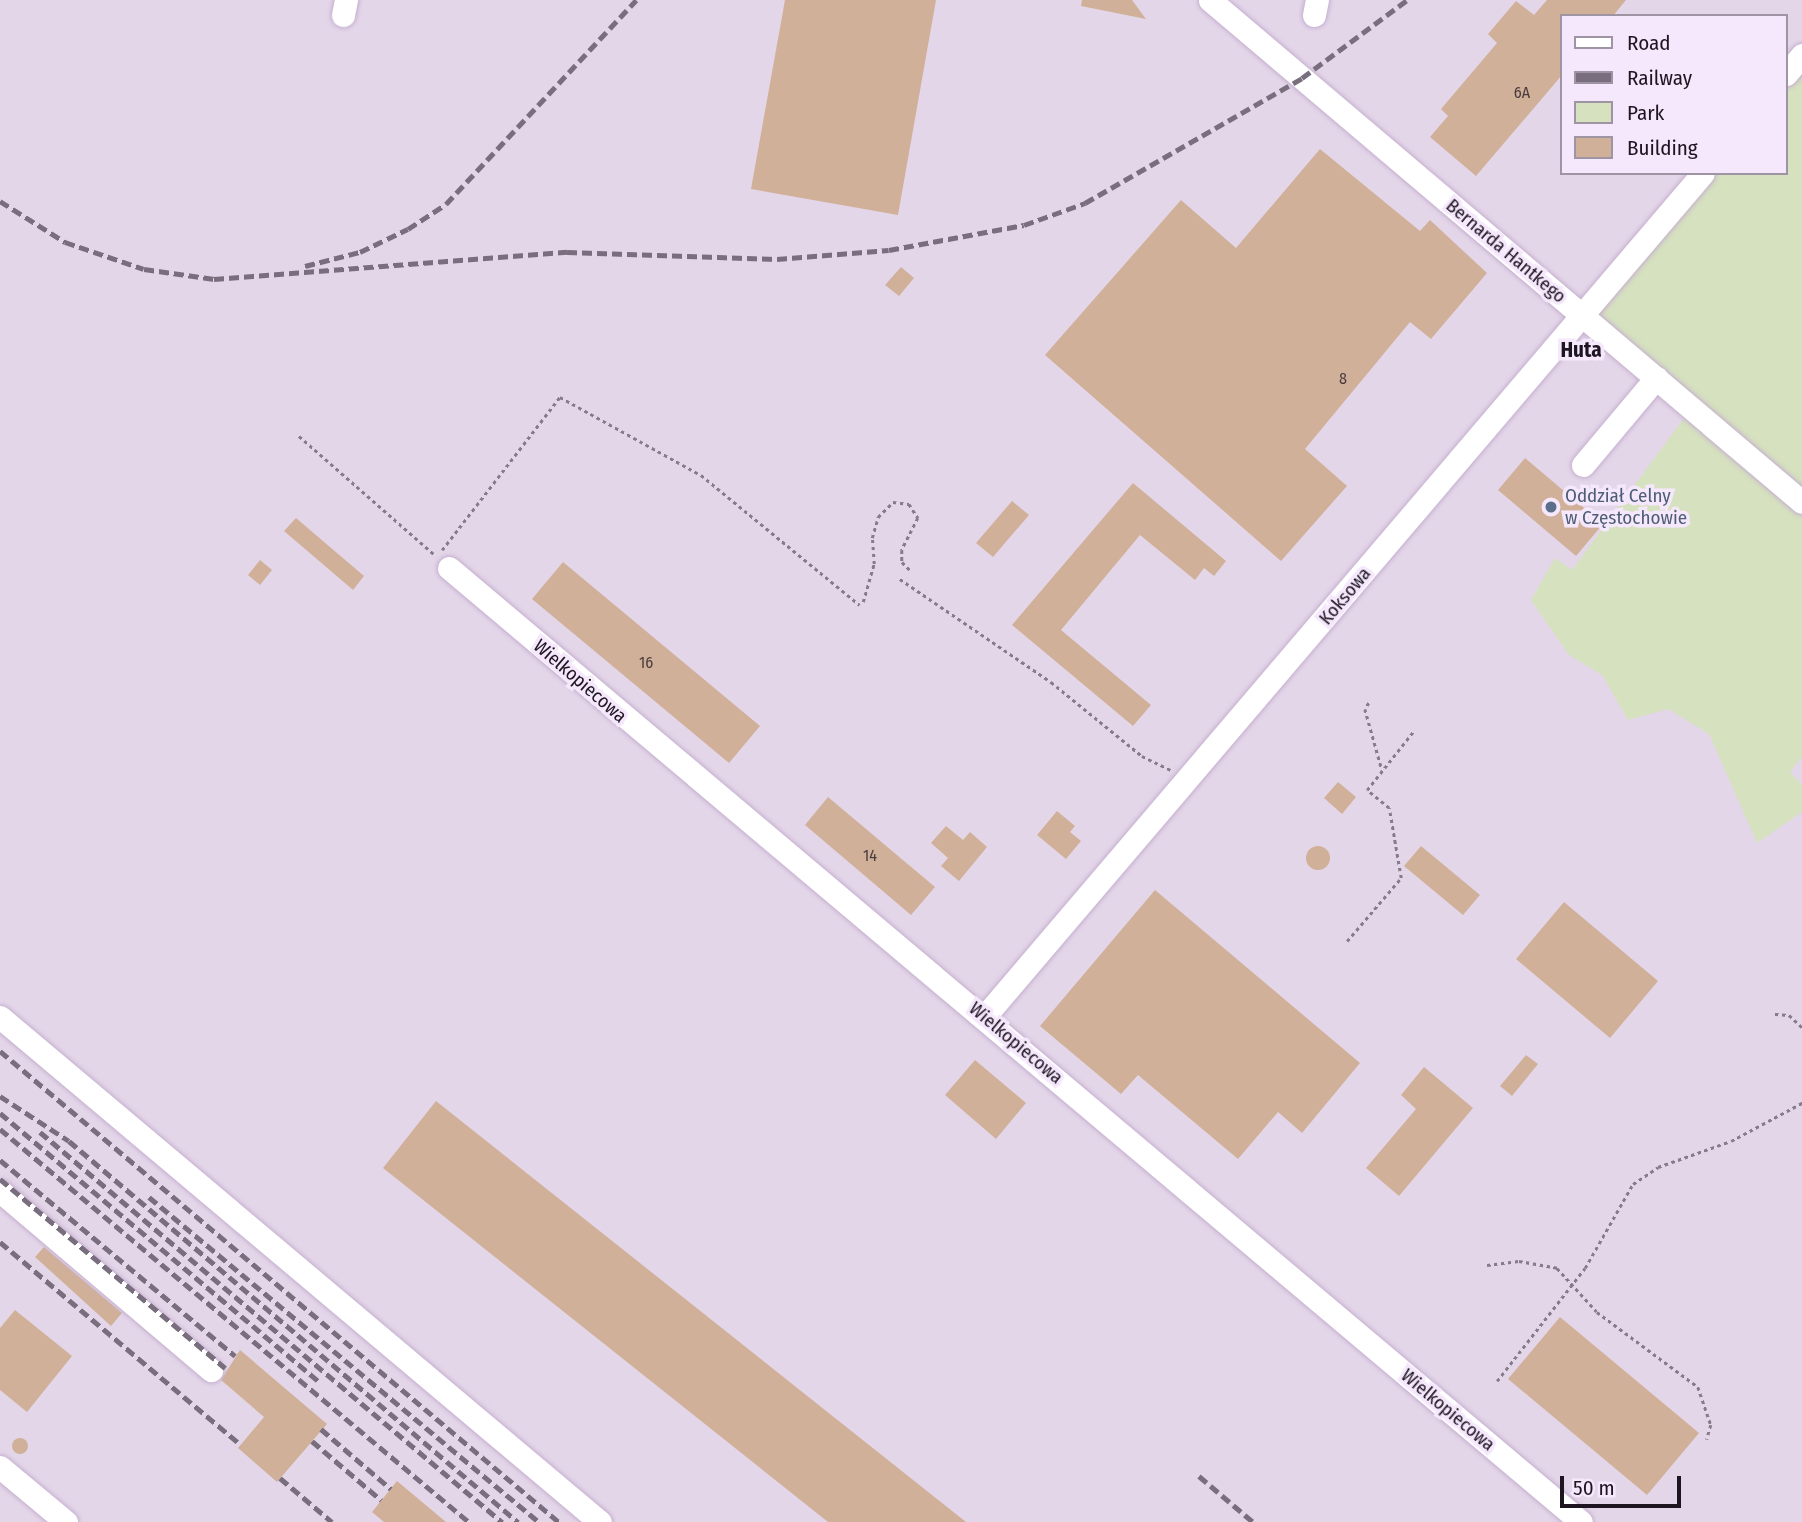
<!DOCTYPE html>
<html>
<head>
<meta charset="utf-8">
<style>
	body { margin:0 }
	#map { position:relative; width:1802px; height:1522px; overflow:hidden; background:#f5e8fc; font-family:"Fira Sans Condensed",sans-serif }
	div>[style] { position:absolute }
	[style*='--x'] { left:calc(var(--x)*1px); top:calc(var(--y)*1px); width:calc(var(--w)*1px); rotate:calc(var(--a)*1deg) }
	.industrial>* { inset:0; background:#e4d6e9 }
	.green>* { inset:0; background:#d6e1bf }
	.building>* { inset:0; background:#d1b099 }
	.round { border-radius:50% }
	.path>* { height:2.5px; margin-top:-1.25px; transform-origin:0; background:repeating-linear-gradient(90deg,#857b8a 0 3.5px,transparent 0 7px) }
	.roads { filter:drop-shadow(0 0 2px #c5b0cf) drop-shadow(0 0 2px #c5b0cf) }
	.minor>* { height:23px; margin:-11.5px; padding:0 11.5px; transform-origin:11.5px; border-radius:11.5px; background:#fff }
	.rail>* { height:5px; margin-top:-2.5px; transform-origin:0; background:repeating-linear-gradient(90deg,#786e7d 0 10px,transparent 0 15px) }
	.dots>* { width:19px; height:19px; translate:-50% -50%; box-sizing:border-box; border:4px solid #f5e8fc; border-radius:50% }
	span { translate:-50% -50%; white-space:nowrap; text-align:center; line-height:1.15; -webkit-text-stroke:7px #f5e8fc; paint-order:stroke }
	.number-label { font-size:16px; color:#4a3c3e }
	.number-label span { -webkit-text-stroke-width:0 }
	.street-label { font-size:19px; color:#1d1520 }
	.service-label { font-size:19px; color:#4e5e75 }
	.left { translate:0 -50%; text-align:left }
	.neighbourhood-label { font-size:21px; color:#1d1520; font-weight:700 }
	.legend { position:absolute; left:1560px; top:14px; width:228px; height:161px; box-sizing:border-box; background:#f5e8fc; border:2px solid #9f94a4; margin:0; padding:9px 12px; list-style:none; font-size:21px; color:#1d1520 }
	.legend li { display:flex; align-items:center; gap:14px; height:35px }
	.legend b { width:35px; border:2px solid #9f94a4 }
	.scale { position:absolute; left:1560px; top:1476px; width:121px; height:32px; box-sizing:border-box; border:4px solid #1d1520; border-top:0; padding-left:9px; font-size:21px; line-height:24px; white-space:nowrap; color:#1d1520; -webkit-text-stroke:5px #f5e8fc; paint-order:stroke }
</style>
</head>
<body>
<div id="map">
	<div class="industrial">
		<i style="clip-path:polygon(evenodd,0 0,1802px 0,1802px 1522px,0 1522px,0 0,1562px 16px,1786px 16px,1786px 173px,1562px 173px,1562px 16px)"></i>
	</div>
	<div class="green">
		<i style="clip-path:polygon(1802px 73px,1802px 757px,1790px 772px,1802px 785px,1802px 812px,1757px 843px,1709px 734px,1668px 709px,1628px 720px,1602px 675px,1569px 655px,1531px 600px,1555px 558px,1572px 570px,1695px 403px,1599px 314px,1718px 173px,1786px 173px,1786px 92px)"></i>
	</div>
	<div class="building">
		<i style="clip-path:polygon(785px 0,936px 0,898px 215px,751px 189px)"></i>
		<i style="clip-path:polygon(1082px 0,1132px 0,1146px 19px,1081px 6px)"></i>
		<i style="clip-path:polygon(1547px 0,1626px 0,1613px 16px,1562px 16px,1562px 75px,1476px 176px,1430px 137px,1448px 116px,1441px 109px,1497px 43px,1488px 34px,1516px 1px,1534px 15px)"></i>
		<i style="clip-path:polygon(1320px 149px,1420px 231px,1430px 220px,1487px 273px,1431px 339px,1410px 322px,1305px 449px,1347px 486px,1281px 561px,1045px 355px,1181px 200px,1236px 248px)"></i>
		<i style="clip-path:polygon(901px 267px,914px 278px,899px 296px,885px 285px)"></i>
		<i style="clip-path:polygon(1525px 458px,1603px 524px,1576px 556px,1498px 490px)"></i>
		<i style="clip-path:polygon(1133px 483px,1226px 561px,1214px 576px,1204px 568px,1195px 580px,1140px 535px,1061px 630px,1151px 705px,1133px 726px,1012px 625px)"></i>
		<i style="clip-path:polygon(1012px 501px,1029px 515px,993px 557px,976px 543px)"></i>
		<i style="clip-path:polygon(296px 518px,364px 576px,353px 590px,284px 531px)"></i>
		<i style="clip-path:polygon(260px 560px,272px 570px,260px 585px,248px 575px)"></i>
		<i style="clip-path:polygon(563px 562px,760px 726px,729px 763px,532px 599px)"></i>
		<i style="clip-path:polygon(1338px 782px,1356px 797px,1342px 814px,1324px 798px)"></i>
		<i style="clip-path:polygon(828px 797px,935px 887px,911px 915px,805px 825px)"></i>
		<i style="clip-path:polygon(1057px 811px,1075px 826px,1070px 832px,1081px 841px,1066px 859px,1037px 835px)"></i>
		<i style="clip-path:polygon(946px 826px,963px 840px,970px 832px,987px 847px,959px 881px,941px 866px,948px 858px,931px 843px)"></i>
		<i class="round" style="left:1306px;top:846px;width:24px;height:24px"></i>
		<i style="clip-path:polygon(1421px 846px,1480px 895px,1463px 915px,1404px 866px)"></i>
		<i style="clip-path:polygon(1155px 890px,1360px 1063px,1302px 1133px,1278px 1112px,1238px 1159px,1138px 1075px,1121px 1094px,1040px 1026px)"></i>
		<i style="clip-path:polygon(1564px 902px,1658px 981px,1610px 1038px,1516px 959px)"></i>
		<i style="clip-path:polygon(1526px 1055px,1538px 1064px,1512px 1096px,1500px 1086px)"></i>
		<i style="clip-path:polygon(975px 1060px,1026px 1103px,996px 1139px,945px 1095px)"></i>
		<i style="clip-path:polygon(1424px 1067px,1473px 1108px,1399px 1196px,1366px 1168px,1416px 1109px,1401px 1095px)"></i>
		<i style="clip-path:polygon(436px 1101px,966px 1522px,828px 1522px,383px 1168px)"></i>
		<i style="clip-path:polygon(44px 1247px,122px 1313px,111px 1326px,35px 1257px)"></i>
		<i style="clip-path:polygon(15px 1310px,72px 1356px,27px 1412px,0 1390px,0 1328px)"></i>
		<i style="clip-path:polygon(1560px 1317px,1699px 1433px,1647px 1495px,1508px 1379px)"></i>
		<i style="clip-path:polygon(240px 1350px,327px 1424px,277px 1482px,238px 1448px,264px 1417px,221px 1380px)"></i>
		<i class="round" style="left:12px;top:1438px;width:16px;height:16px"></i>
		<i style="clip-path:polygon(397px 1481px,446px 1522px,384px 1522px,372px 1512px)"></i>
	</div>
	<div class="path">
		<i style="--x:299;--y:436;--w:181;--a:41.2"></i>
		<i style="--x:442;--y:550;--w:193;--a:-52.4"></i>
		<i style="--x:560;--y:397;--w:161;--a:29"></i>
		<i style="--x:701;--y:475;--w:205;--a:39.3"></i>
		<i style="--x:900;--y:579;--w:183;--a:34.3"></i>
		<i style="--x:1051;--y:682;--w:117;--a:39.1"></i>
		<i style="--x:1142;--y:756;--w:32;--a:26"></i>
		<i style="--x:863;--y:602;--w:40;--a:-74"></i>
		<i style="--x:874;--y:564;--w:26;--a:-94"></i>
		<i style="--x:872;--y:538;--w:22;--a:-74"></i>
		<i style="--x:878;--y:517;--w:21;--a:-45"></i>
		<i style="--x:893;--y:502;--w:16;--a:7"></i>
		<i style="--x:909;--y:504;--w:17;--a:57"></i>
		<i style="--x:918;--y:518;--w:36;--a:117"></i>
		<i style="--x:902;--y:550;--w:12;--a:90"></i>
		<i style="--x:902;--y:562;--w:11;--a:45"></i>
		<i style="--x:1369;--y:703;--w:7;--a:124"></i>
		<i style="--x:1365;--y:709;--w:63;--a:74.4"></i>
		<i style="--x:1347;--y:941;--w:83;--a:-49.4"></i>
		<i style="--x:1401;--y:878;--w:71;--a:-99.7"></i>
		<i style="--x:1389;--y:808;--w:28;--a:-141"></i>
		<i style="--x:1367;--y:790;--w:74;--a:-51.6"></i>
		<i style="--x:1775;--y:1014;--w:14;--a:4"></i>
		<i style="--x:1789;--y:1015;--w:18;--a:43"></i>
		<i style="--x:1487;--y:1265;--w:32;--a:-7"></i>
		<i style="--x:1519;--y:1261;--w:39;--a:10"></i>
		<i style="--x:1557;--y:1268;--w:59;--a:47.7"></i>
		<i style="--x:1597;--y:1312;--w:126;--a:36.6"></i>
		<i style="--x:1698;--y:1387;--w:40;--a:71.1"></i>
		<i style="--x:1711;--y:1425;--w:15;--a:106"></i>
		<i style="--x:1497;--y:1381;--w:143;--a:-52.1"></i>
		<i style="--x:1585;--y:1268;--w:97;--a:-60.3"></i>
		<i style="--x:1633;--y:1184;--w:30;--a:-34"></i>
		<i style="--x:1658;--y:1167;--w:77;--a:-19.6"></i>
		<i style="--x:1731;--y:1141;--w:81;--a:-28.2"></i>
	</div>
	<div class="roads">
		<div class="minor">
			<i style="--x:1210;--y:0;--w:776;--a:40.3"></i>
			<i style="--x:343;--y:15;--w:15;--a:-79"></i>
			<i style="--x:1314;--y:15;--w:15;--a:-79"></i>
			<i style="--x:1786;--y:74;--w:25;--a:-50"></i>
			<i style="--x:1583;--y:465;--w:114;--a:-50"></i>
			<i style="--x:449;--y:568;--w:1480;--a:40.12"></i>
			<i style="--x:985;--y:1016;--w:1107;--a:-49.58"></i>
			<i style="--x:0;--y:1017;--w:784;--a:40.09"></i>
			<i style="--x:0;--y:1191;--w:277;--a:40.3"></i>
			<i style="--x:0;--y:1467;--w:86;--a:39.8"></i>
		</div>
	</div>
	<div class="rail">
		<i style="--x:0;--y:201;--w:77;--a:32.2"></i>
		<i style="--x:65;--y:242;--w:83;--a:18.9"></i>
		<i style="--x:144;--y:269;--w:71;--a:8.1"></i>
		<i style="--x:214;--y:279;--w:354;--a:-4.4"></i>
		<i style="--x:567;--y:252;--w:210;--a:1.9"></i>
		<i style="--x:777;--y:259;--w:112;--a:-4.6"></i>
		<i style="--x:889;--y:250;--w:137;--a:-10.5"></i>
		<i style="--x:1024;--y:225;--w:65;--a:-19.8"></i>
		<i style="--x:1085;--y:203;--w:250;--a:-29.9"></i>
		<i style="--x:1302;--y:78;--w:131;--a:-36.6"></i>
		<i style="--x:305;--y:266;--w:57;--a:-14.3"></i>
		<i style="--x:360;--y:252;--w:53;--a:-25.6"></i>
		<i style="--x:408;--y:229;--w:45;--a:-33.3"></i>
		<i style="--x:446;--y:204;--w:279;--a:-47"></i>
		<i style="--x:0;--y:1051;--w:731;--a:40.12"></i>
		<i style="--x:0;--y:1096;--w:82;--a:33.1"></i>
		<i style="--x:69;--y:1141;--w:589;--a:40.32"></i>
		<i style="--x:0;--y:1113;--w:419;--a:40.1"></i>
		<i style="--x:0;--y:1129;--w:612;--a:39.96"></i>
		<i style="--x:40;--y:1132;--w:605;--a:40.17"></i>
		<i style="--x:0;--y:1160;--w:306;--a:39.8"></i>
		<i style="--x:0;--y:1179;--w:294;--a:40"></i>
		<i style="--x:149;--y:1197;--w:508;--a:39.81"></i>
		<i style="--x:0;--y:1242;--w:315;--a:40.1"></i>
		<i style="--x:321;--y:1429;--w:92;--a:40.6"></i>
		<i style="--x:312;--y:1441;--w:91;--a:40.5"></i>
		<i style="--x:1199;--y:1476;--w:71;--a:40.4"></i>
		<i style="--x:280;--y:1478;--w:68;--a:40.2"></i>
	</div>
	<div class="dots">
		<i style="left:1551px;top:507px;background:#5c6f8a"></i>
	</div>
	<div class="number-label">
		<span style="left:1522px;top:93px">6A</span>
		<span style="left:1343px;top:379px">8</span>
		<span style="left:646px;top:663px">16</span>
		<span style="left:870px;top:856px">14</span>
	</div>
	<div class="street-label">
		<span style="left:1506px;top:251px;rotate:40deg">Bernarda Hantkego</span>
		<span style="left:1345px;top:596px;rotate:-50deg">Koksowa</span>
		<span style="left:580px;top:681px;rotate:41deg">Wielkopiecowa</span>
		<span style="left:1016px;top:1043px;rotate:40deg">Wielkopiecowa</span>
		<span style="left:1448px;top:1410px;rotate:40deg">Wielkopiecowa</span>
	</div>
	<div class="service-label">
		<span class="left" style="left:1565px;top:507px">Oddział Celny<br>w Częstochowie</span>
	</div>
	<div class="neighbourhood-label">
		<span style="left:1581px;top:350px">Huta</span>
	</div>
	<ul class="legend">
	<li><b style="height:9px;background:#fff"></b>Road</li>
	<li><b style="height:9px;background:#786e7d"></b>Railway</li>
	<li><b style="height:19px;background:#d6e1bf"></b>Park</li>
	<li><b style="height:19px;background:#d1b099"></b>Building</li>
	</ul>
	<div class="scale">50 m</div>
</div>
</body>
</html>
